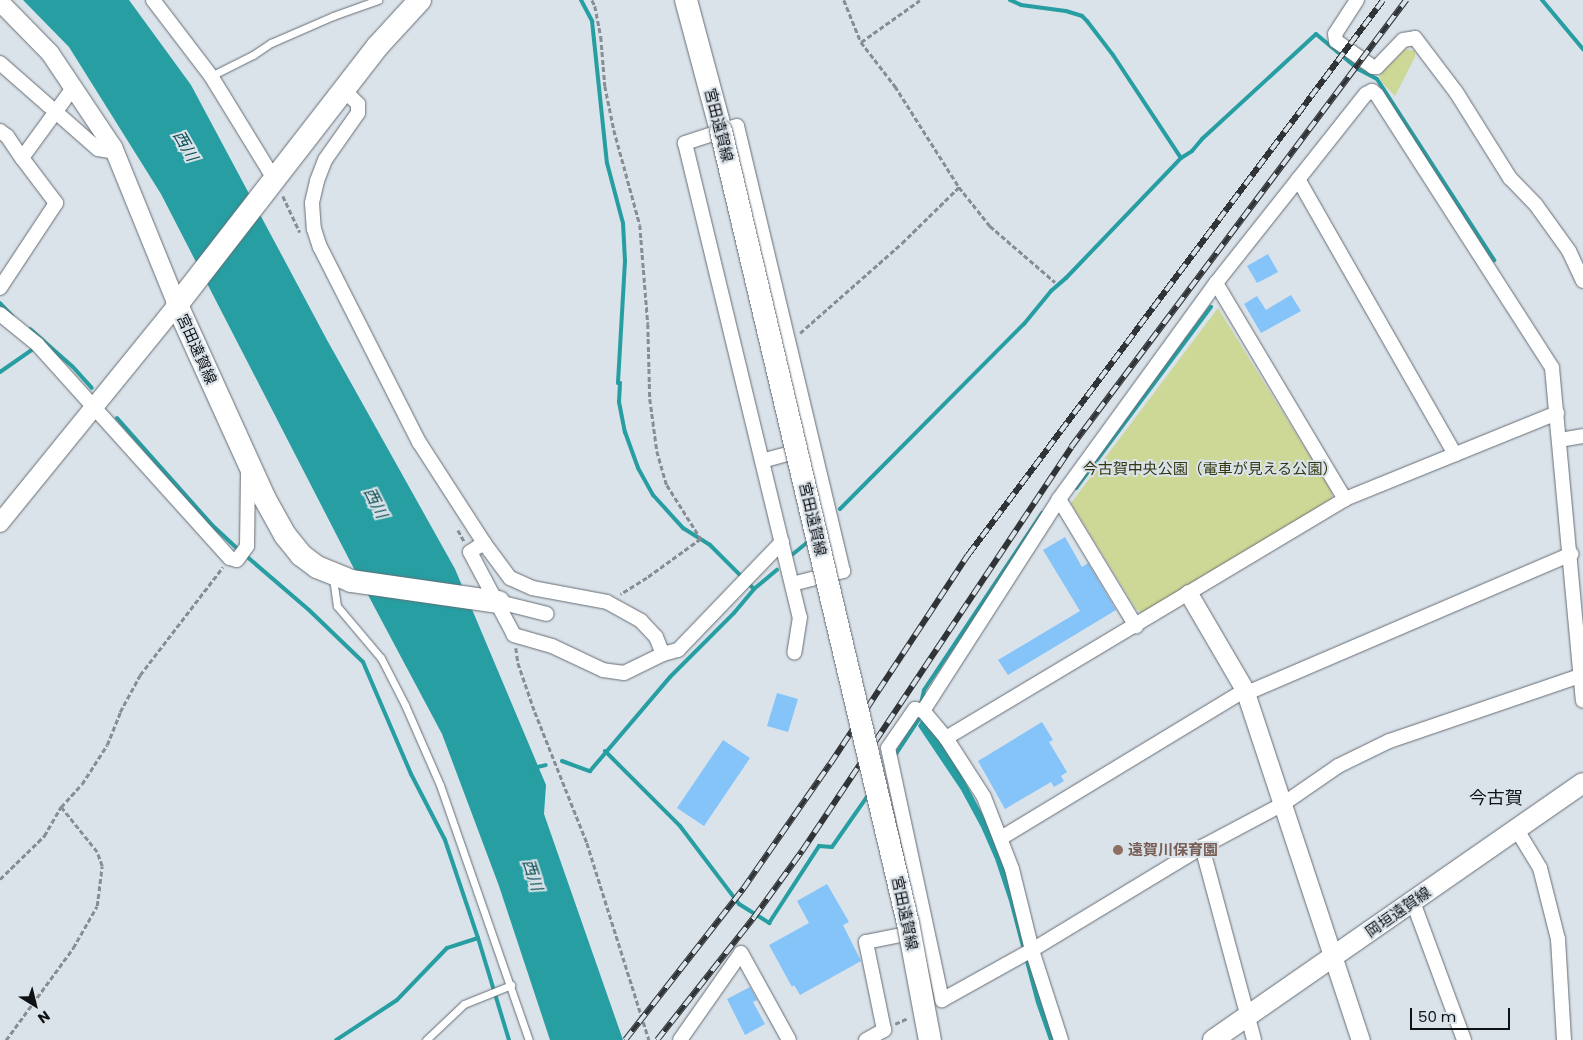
<!DOCTYPE html>
<html>
<head>
<meta charset="utf-8">
<style>
	body { margin:0 }
	#map { position:relative; width:1583px; height:1040px; overflow:hidden; background:#dae2ea; font-family:Poppins,"Noto Sans JP",sans-serif }
	div>[style] { position:absolute }
	[style*='--x'] { left:calc(var(--x)*1px); top:calc(var(--y)*1px); width:calc(var(--w)*1px); rotate:calc(var(--a)*1deg) }
	.green>* { inset:0; background:#cdd896 }
	.water>* { inset:0; background:#269ea2 }
	.stream>* { height:4px; margin:-2px; padding:0 2px; transform-origin:2px; border-radius:2px; background:#269ea2 }
	.building>* { inset:0; background:#85c4f9 }
	.path>* { height:2.5px; margin-top:-1.25px; transform-origin:0; background:repeating-linear-gradient(90deg,#878d92 0 5px,transparent 0 7.5px) }
	.roads { filter:drop-shadow(0 0 1px #666d74) drop-shadow(0 0 1px #666d74) }
	.service>* { height:7px; margin:-3.5px; padding:0 3.5px; transform-origin:3.5px; border-radius:3.5px; background:#fff }
	.minor>* { height:14px; margin:-7px; padding:0 7px; transform-origin:7px; border-radius:7px; background:#fff }
	.tertiary>* { height:18px; margin:-9px; padding:0 9px; transform-origin:9px; border-radius:9px; background:#fff }
	.secondary>* { height:20px; margin:-10px; padding:0 10px; transform-origin:10px; border-radius:10px; background:#fff }
	.primary>* { height:22px; margin:-11px; padding:0 11px; transform-origin:11px; border-radius:11px; background:#fff }
	.rail>* { height:5.5px; margin-top:-2.75px; transform-origin:0; background:repeating-linear-gradient(90deg,#dae2ea 0 11px,#303437 0 22px); box-sizing:border-box; border-block:1px solid #303437 }
	.bridges { filter:drop-shadow(0 0 1px #666d74) drop-shadow(0 0 1px #666d74) }
	.primary-bridge>* { height:22px; margin:-11px; padding:0 11px; transform-origin:11px; border-radius:11px; background:#fff }
	.dots>* { width:14px; height:14px; translate:-50% -50%; box-sizing:border-box; border:2px solid #dae2ea; border-radius:50% }
	span { translate:-50% -50%; white-space:nowrap; text-align:center; line-height:1.15; -webkit-text-stroke:4px #dae2ea; paint-order:stroke }
	.street-label { font-size:15px; color:#0f1214 }
	.park-label { font-size:15px; color:#33380f }
	.education-label { font-size:15px; color:#785e54; font-weight:700 }
	.left { translate:0 -50%; text-align:left }
	.water-label { font-size:16px; color:#0b4f51; font-style:italic }
	.quarter-label { font-size:18px; color:#0f1214 }
	.north { position:absolute; left:10px; top:980px; width:50px; height:50px; -webkit-text-stroke:4px #dae2ea; paint-order:stroke; rotate:144deg; font-size:14px; font-weight:700; line-height:20px; text-align:center; color:#0f1214 }
	.north::after { content:''; display:block; margin:auto; width:18px; height:22px; background:#0f1214; clip-path:polygon(50% 0,100% 100%,50% 72%,0 100%) }
	.scale { position:absolute; left:1410px; top:1008px; width:100px; height:22px; box-sizing:border-box; border:2px solid #0f1214; border-top:0; padding-left:6px; font-size:15px; line-height:18px; white-space:nowrap; color:#0f1214; -webkit-text-stroke:4px #dae2ea; paint-order:stroke }
</style>
</head>
<body>
<div id="map">
	<div class="green">
		<i style="clip-path:polygon(1406px 49px,1415px 51px,1415px 57px,1395px 96px,1382px 83px,1379px 76px)"></i>
		<i style="clip-path:polygon(1218px 308px,1332px 492px,1332px 499px,1142px 613px,1136px 609px,1071px 503px)"></i>
	</div>
	<div class="water">
		<i style="clip-path:polygon(23px 0,129px 0,191px 85px,327px 340px,455px 569px,546px 785px,544px 814px,623px 1040px,550px 1040px,499px 886px,442px 734px,351px 563px,161px 194px,69px 47px)"></i>
		<i style="clip-path:polygon(923px 717px,954px 761px,992px 832px,1008px 873px,1056px 1040px,1049px 1040px,1036px 1003px,1009px 901px,995px 859px,981px 827px,961px 790px,918px 726px)"></i>
	</div>
	<div class="stream">
		<i style="--x:581;--y:0;--w:24;--a:62"></i>
		<i style="--x:592;--y:21;--w:143;--a:84"></i>
		<i style="--x:607;--y:163;--w:62;--a:75.1"></i>
		<i style="--x:623;--y:223;--w:38;--a:87"></i>
		<i style="--x:625;--y:261;--w:122;--a:93.3"></i>
		<i style="--x:618;--y:383;--w:2;--a:0"></i>
		<i style="--x:620;--y:383;--w:19;--a:93"></i>
		<i style="--x:619;--y:402;--w:31;--a:79"></i>
		<i style="--x:625;--y:432;--w:38;--a:70"></i>
		<i style="--x:638;--y:468;--w:31;--a:61"></i>
		<i style="--x:653;--y:495;--w:45;--a:47.7"></i>
		<i style="--x:683;--y:528;--w:32;--a:32"></i>
		<i style="--x:710;--y:545;--w:62;--a:45"></i>
		<i style="--x:1010;--y:0;--w:12;--a:24"></i>
		<i style="--x:1021;--y:5;--w:45;--a:7.6"></i>
		<i style="--x:1066;--y:11;--w:17;--a:17"></i>
		<i style="--x:1082;--y:16;--w:7;--a:45"></i>
		<i style="--x:1087;--y:21;--w:43;--a:52.6"></i>
		<i style="--x:1113;--y:55;--w:123;--a:56.6"></i>
		<i style="--x:1542;--y:0;--w:64;--a:50.1"></i>
		<i style="--x:0;--y:303;--w:18;--a:47"></i>
		<i style="--x:30;--y:329;--w:57;--a:41.5"></i>
		<i style="--x:73;--y:367;--w:28;--a:48"></i>
		<i style="--x:0;--y:372;--w:44;--a:-34.8"></i>
		<i style="--x:117;--y:418;--w:143;--a:48.4"></i>
		<i style="--x:212;--y:525;--w:37;--a:43"></i>
		<i style="--x:1076;--y:488;--w:226;--a:-53.3"></i>
		<i style="--x:840;--y:509;--w:261;--a:-45.2"></i>
		<i style="--x:1024;--y:324;--w:43;--a:-50.7"></i>
		<i style="--x:1051;--y:291;--w:20;--a:-41"></i>
		<i style="--x:1066;--y:278;--w:166;--a:-46.2"></i>
		<i style="--x:1181;--y:158;--w:13;--a:-32"></i>
		<i style="--x:1192;--y:151;--w:16;--a:-50"></i>
		<i style="--x:1202;--y:139;--w:155;--a:-42.6"></i>
		<i style="--x:1316;--y:34;--w:55;--a:39.8"></i>
		<i style="--x:1358;--y:69;--w:21;--a:28"></i>
		<i style="--x:1377;--y:79;--w:216;--a:57.1"></i>
		<i style="--x:793;--y:554;--w:21;--a:-39"></i>
		<i style="--x:245;--y:555;--w:84;--a:40.7"></i>
		<i style="--x:309;--y:610;--w:75;--a:43.9"></i>
		<i style="--x:363;--y:662;--w:122;--a:66.8"></i>
		<i style="--x:411;--y:774;--w:74;--a:62.7"></i>
		<i style="--x:445;--y:840;--w:103;--a:71.4"></i>
		<i style="--x:478;--y:938;--w:33;--a:162"></i>
		<i style="--x:447;--y:948;--w:72;--a:133.9"></i>
		<i style="--x:397;--y:1000;--w:73;--a:146.7"></i>
		<i style="--x:921;--y:704;--w:14;--a:-78"></i>
		<i style="--x:924;--y:690;--w:213;--a:-56.3"></i>
		<i style="--x:605;--y:751;--w:106;--a:45"></i>
		<i style="--x:680;--y:826;--w:98;--a:52.9"></i>
		<i style="--x:739;--y:904;--w:36;--a:32"></i>
		<i style="--x:769;--y:923;--w:92;--a:-57"></i>
		<i style="--x:819;--y:846;--w:13;--a:4"></i>
		<i style="--x:832;--y:847;--w:65;--a:-55.1"></i>
		<i style="--x:894;--y:757;--w:45;--a:-56.7"></i>
		<i style="--x:919;--y:719;--w:5;--a:-79"></i>
		<i style="--x:562;--y:761;--w:30;--a:20"></i>
		<i style="--x:590;--y:771;--w:123;--a:-49.6"></i>
		<i style="--x:670;--y:677;--w:91;--a:-45"></i>
		<i style="--x:734;--y:613;--w:31;--a:-50"></i>
		<i style="--x:754;--y:589;--w:30;--a:-40"></i>
		<i style="--x:533;--y:768;--w:13;--a:-13"></i>
		<i style="--x:478;--y:938;--w:107;--a:73.1"></i>
	</div>
	<div class="building">
		<i style="clip-path:polygon(1268px 254px,1278px 272px,1257px 283px,1247px 266px)"></i>
		<i style="clip-path:polygon(1291px 295px,1301px 311px,1261px 333px,1244px 304px,1257px 296px,1266px 310px)"></i>
		<i style="clip-path:polygon(1065px 537px,1082px 567px,1088px 563px,1116px 610px,1008px 675px,998px 660px,1080px 611px,1043px 550px)"></i>
		<i style="clip-path:polygon(777px 693px,798px 699px,788px 732px,767px 726px)"></i>
		<i style="clip-path:polygon(1042px 722px,1053px 740px,1049px 742px,1067px 772px,1061px 776px,1064px 781px,1054px 787px,1051px 782px,1005px 809px,978px 761px)"></i>
		<i style="clip-path:polygon(723px 740px,750px 758px,704px 826px,677px 808px)"></i>
		<i style="clip-path:polygon(827px 884px,849px 922px,843px 925px,861px 961px,800px 995px,794px 985px,792px 987px,769px 945px,809px 923px,797px 901px)"></i>
		<i style="clip-path:polygon(750px 987px,757px 1000px,753px 1002px,765px 1024px,745px 1035px,727px 999px)"></i>
	</div>
	<div class="path">
		<i style="--x:592;--y:0;--w:7;--a:63"></i>
		<i style="--x:595;--y:6;--w:32;--a:79"></i>
		<i style="--x:601;--y:37;--w:49;--a:85.3"></i>
		<i style="--x:605;--y:86;--w:45;--a:78.4"></i>
		<i style="--x:614;--y:130;--w:98;--a:74.7"></i>
		<i style="--x:640;--y:225;--w:99;--a:85.4"></i>
		<i style="--x:648;--y:324;--w:75;--a:88.5"></i>
		<i style="--x:650;--y:399;--w:52;--a:82.3"></i>
		<i style="--x:657;--y:451;--w:35;--a:74"></i>
		<i style="--x:667;--y:485;--w:64;--a:57.8"></i>
		<i style="--x:701;--y:539;--w:67;--a:144.2"></i>
		<i style="--x:647;--y:578;--w:31;--a:148"></i>
		<i style="--x:844;--y:0;--w:45;--a:68"></i>
		<i style="--x:861;--y:42;--w:56;--a:52.3"></i>
		<i style="--x:895;--y:86;--w:120;--a:57.6"></i>
		<i style="--x:959;--y:187;--w:50;--a:51.5"></i>
		<i style="--x:990;--y:226;--w:86;--a:40.7"></i>
		<i style="--x:861;--y:42;--w:72;--a:-35.4"></i>
		<i style="--x:283;--y:196;--w:40;--a:65"></i>
		<i style="--x:800;--y:333;--w:136;--a:-41.4"></i>
		<i style="--x:902;--y:243;--w:80;--a:-44.5"></i>
		<i style="--x:458;--y:530;--w:13;--a:61"></i>
		<i style="--x:516;--y:648;--w:15;--a:82"></i>
		<i style="--x:518;--y:663;--w:52;--a:70.9"></i>
		<i style="--x:535;--y:712;--w:141;--a:68.3"></i>
		<i style="--x:587;--y:843;--w:207;--a:72.5"></i>
		<i style="--x:0;--y:879;--w:62;--a:-44.3"></i>
		<i style="--x:44;--y:836;--w:34;--a:-60"></i>
		<i style="--x:61;--y:807;--w:31;--a:-48"></i>
		<i style="--x:82;--y:784;--w:46;--a:-57.3"></i>
		<i style="--x:107;--y:745;--w:35;--a:-68"></i>
		<i style="--x:120;--y:712;--w:42;--a:-61.6"></i>
		<i style="--x:140;--y:675;--w:136;--a:-52.5"></i>
		<i style="--x:895;--y:1024;--w:14;--a:-25"></i>
		<i style="--x:6;--y:1040;--w:114;--a:-53.9"></i>
		<i style="--x:73;--y:948;--w:48;--a:-60.3"></i>
		<i style="--x:97;--y:906;--w:40;--a:-82.9"></i>
		<i style="--x:102;--y:866;--w:15;--a:-110"></i>
		<i style="--x:97;--y:852;--w:58;--a:-128.7"></i>
	</div>
	<div class="roads">
		<div class="service">
			<i style="--x:211;--y:76;--w:47;--a:-26.6"></i>
			<i style="--x:253;--y:55;--w:22;--a:-34"></i>
			<i style="--x:271;--y:43;--w:68;--a:-23.5"></i>
			<i style="--x:333;--y:16;--w:48;--a:-19.6"></i>
			<i style="--x:333;--y:578;--w:28;--a:82"></i>
			<i style="--x:337;--y:606;--w:68;--a:49.8"></i>
			<i style="--x:381;--y:658;--w:53;--a:62.9"></i>
			<i style="--x:405;--y:705;--w:87;--a:66.4"></i>
			<i style="--x:440;--y:785;--w:270;--a:70.8"></i>
			<i style="--x:426;--y:1040;--w:52;--a:-43.5"></i>
			<i style="--x:464;--y:1004;--w:51;--a:-22"></i>
		</div>
		<div class="minor">
			<i style="--x:153;--y:0;--w:96;--a:52.7"></i>
			<i style="--x:211;--y:76;--w:121;--a:58.5"></i>
			<i style="--x:1357;--y:0;--w:40;--a:122.9"></i>
			<i style="--x:1335;--y:34;--w:7;--a:82"></i>
			<i style="--x:1336;--y:41;--w:45;--a:35.1"></i>
			<i style="--x:1373;--y:67;--w:4;--a:0"></i>
			<i style="--x:1377;--y:67;--w:37;--a:-46"></i>
			<i style="--x:1403;--y:40;--w:12;--a:-9"></i>
			<i style="--x:1415;--y:38;--w:68;--a:52.8"></i>
			<i style="--x:1456;--y:92;--w:102;--a:57.9"></i>
			<i style="--x:1510;--y:178;--w:37;--a:46"></i>
			<i style="--x:1536;--y:205;--w:57;--a:54.3"></i>
			<i style="--x:1569;--y:251;--w:33;--a:65"></i>
			<i style="--x:0;--y:63;--w:130;--a:41.3"></i>
			<i style="--x:98;--y:149;--w:17;--a:10"></i>
			<i style="--x:344;--y:90;--w:20;--a:45"></i>
			<i style="--x:358;--y:104;--w:9;--a:90"></i>
			<i style="--x:358;--y:113;--w:57;--a:125.1"></i>
			<i style="--x:325;--y:160;--w:22;--a:111"></i>
			<i style="--x:317;--y:181;--w:23;--a:103"></i>
			<i style="--x:312;--y:203;--w:26;--a:86"></i>
			<i style="--x:314;--y:229;--w:19;--a:72"></i>
			<i style="--x:320;--y:247;--w:219;--a:63.1"></i>
			<i style="--x:419;--y:442;--w:120;--a:57.2"></i>
			<i style="--x:0;--y:131;--w:9;--a:36"></i>
			<i style="--x:7;--y:136;--w:27;--a:56"></i>
			<i style="--x:1298;--y:179;--w:317;--a:60.3"></i>
			<i style="--x:1216;--y:283;--w:252;--a:59.2"></i>
			<i style="--x:0;--y:288;--w:102;--a:-56.6"></i>
			<i style="--x:56;--y:203;--w:56;--a:-127.1"></i>
			<i style="--x:22;--y:158;--w:87;--a:-53.9"></i>
			<i style="--x:0;--y:314;--w:48;--a:39"></i>
			<i style="--x:37;--y:344;--w:288;--a:48"></i>
			<i style="--x:230;--y:558;--w:7;--a:16"></i>
			<i style="--x:237;--y:560;--w:17;--a:-54"></i>
			<i style="--x:247;--y:546;--w:76;--a:-89.2"></i>
			<i style="--x:1560;--y:440;--w:23;--a:-10"></i>
			<i style="--x:762;--y:461;--w:41;--a:-15.4"></i>
			<i style="--x:1059;--y:499;--w:149;--a:58.8"></i>
			<i style="--x:484;--y:543;--w:44;--a:53.4"></i>
			<i style="--x:510;--y:578;--w:24;--a:24"></i>
			<i style="--x:532;--y:588;--w:76;--a:10.6"></i>
			<i style="--x:607;--y:602;--w:39;--a:29"></i>
			<i style="--x:641;--y:621;--w:22;--a:47"></i>
			<i style="--x:656;--y:637;--w:18;--a:68"></i>
			<i style="--x:663;--y:654;--w:43;--a:154"></i>
			<i style="--x:624;--y:673;--w:21;--a:-172"></i>
			<i style="--x:603;--y:670;--w:56;--a:-154.8"></i>
			<i style="--x:552;--y:646;--w:40;--a:-164"></i>
			<i style="--x:514;--y:635;--w:94;--a:-117.9"></i>
			<i style="--x:470;--y:552;--w:17;--a:-33"></i>
			<i style="--x:792;--y:584;--w:53;--a:-14.3"></i>
			<i style="--x:843;--y:571;--w:457;--a:-103.4"></i>
			<i style="--x:737;--y:126;--w:55;--a:161.9"></i>
			<i style="--x:685;--y:143;--w:488;--a:76.4"></i>
			<i style="--x:800;--y:617;--w:36;--a:99"></i>
			<i style="--x:499;--y:602;--w:49;--a:14"></i>
			<i style="--x:663;--y:654;--w:16;--a:-15"></i>
			<i style="--x:678;--y:650;--w:150;--a:-46.1"></i>
			<i style="--x:1247;--y:693;--w:353;--a:-23.2"></i>
			<i style="--x:923;--y:711;--w:8;--a:-166"></i>
			<i style="--x:915;--y:709;--w:47;--a:124.7"></i>
			<i style="--x:888;--y:748;--w:258;--a:77.9"></i>
			<i style="--x:942;--y:1000;--w:103;--a:-29.1"></i>
			<i style="--x:1032;--y:950;--w:199;--a:-31.2"></i>
			<i style="--x:1202;--y:847;--w:92;--a:-28"></i>
			<i style="--x:1283;--y:804;--w:67;--a:-34.6"></i>
			<i style="--x:1338;--y:766;--w:57;--a:-26.1"></i>
			<i style="--x:1389;--y:741;--w:205;--a:-18.8"></i>
			<i style="--x:946;--y:738;--w:465;--a:-30.9"></i>
			<i style="--x:1345;--y:499;--w:229;--a:-22.1"></i>
			<i style="--x:1517;--y:830;--w:44;--a:58.8"></i>
			<i style="--x:1540;--y:868;--w:73;--a:75.8"></i>
			<i style="--x:1558;--y:939;--w:101;--a:86.6"></i>
			<i style="--x:1001;--y:838;--w:285;--a:-31.2"></i>
			<i style="--x:1202;--y:847;--w:200;--a:74.9"></i>
			<i style="--x:1413;--y:902;--w:147;--a:69.7"></i>
			<i style="--x:680;--y:1040;--w:106;--a:-55"></i>
			<i style="--x:741;--y:953;--w:99;--a:61.1"></i>
			<i style="--x:866;--y:1040;--w:21;--a:-29"></i>
			<i style="--x:884;--y:1030;--w:90;--a:-101.6"></i>
			<i style="--x:866;--y:942;--w:51;--a:-11.3"></i>
			<i style="--x:1061;--y:1040;--w:95;--a:-107.9"></i>
			<i style="--x:1032;--y:950;--w:83;--a:-103.9"></i>
			<i style="--x:1012;--y:869;--w:77;--a:-111.3"></i>
			<i style="--x:984;--y:797;--w:70;--a:-122.8"></i>
			<i style="--x:946;--y:738;--w:35;--a:-130"></i>
			<i style="--x:923;--y:711;--w:252;--a:-57.3"></i>
			<i style="--x:1059;--y:499;--w:267;--a:-54"></i>
			<i style="--x:1216;--y:283;--w:241;--a:-51.6"></i>
			<i style="--x:1366;--y:94;--w:7;--a:-27"></i>
			<i style="--x:1372;--y:91;--w:6;--a:39"></i>
			<i style="--x:1377;--y:95;--w:324;--a:57.3"></i>
			<i style="--x:1552;--y:368;--w:334;--a:84.7"></i>
		</div>
		<div class="tertiary">
			<i style="--x:0;--y:2;--w:71;--a:45.6"></i>
			<i style="--x:50;--y:53;--w:113;--a:56.2"></i>
			<i style="--x:113;--y:147;--w:170;--a:67.9"></i>
			<i style="--x:177;--y:305;--w:281;--a:129.1"></i>
			<i style="--x:1189;--y:594;--w:111;--a:59.7"></i>
			<i style="--x:1245;--y:690;--w:369;--a:71.7"></i>
		</div>
		<div class="secondary">
			<i style="--x:1213;--y:1040;--w:450;--a:-34.8"></i>
		</div>
		<div class="primary">
			<i style="--x:420;--y:0;--w:64;--a:132.5"></i>
			<i style="--x:377;--y:47;--w:326;--a:127.8"></i>
			<i style="--x:177;--y:305;--w:213;--a:65.6"></i>
			<i style="--x:265;--y:499;--w:41;--a:60.9"></i>
			<i style="--x:285;--y:535;--w:26;--a:51"></i>
			<i style="--x:301;--y:555;--w:20;--a:37"></i>
			<i style="--x:317;--y:567;--w:37;--a:22"></i>
			<i style="--x:351;--y:581;--w:149;--a:8.1"></i>
			<i style="--x:686;--y:0;--w:136;--a:75"></i>
		</div>
	</div>
	<div class="rail">
		<i style="--x:625;--y:1040;--w:192;--a:-52"></i>
		<i style="--x:743;--y:889;--w:152;--a:-55.2"></i>
		<i style="--x:830;--y:764;--w:250;--a:-56.6"></i>
		<i style="--x:968;--y:555;--w:693;--a:-53.21"></i>
		<i style="--x:657;--y:1040;--w:157;--a:-51.7"></i>
		<i style="--x:754;--y:917;--w:82;--a:-54"></i>
		<i style="--x:802;--y:851;--w:485;--a:-56.3"></i>
		<i style="--x:1071;--y:447;--w:559;--a:-53.15"></i>
	</div>
	<div class="bridges">
		<div class="primary-bridge">
			<i style="--x:721;--y:131;--w:814;--a:76.72"></i>
			<i style="--x:908;--y:923;--w:119;--a:79.4"></i>
		</div>
	</div>
	<div class="dots">
		<i style="left:1118px;top:850px;background:#8d6e63"></i>
	</div>
	<div class="street-label">
		<span style="left:719px;top:125px;rotate:76deg">宮田遠賀線</span>
		<span style="left:197px;top:349px;rotate:66deg">宮田遠賀線</span>
		<span style="left:813px;top:519px;rotate:77deg">宮田遠賀線</span>
		<span style="left:1398px;top:912px;rotate:-35deg">岡垣遠賀線</span>
		<span style="left:905px;top:913px;rotate:78deg">宮田遠賀線</span>
	</div>
	<div class="park-label">
		<span style="left:1210px;top:469px">今古賀中央公園（電車が見える公園）</span>
	</div>
	<div class="education-label">
		<span class="left" style="left:1128px;top:850px">遠賀川保育園</span>
	</div>
	<div class="water-label">
		<span style="left:185px;top:146px;rotate:60deg">西川</span>
		<span style="left:375px;top:503px;rotate:63deg">西川</span>
		<span style="left:532px;top:875px;rotate:72deg">西川</span>
	</div>
	<div class="quarter-label">
		<span style="left:1496px;top:798px">今古賀</span>
	</div>
	<div class="north">N</div>
	<div class="scale">50 m</div>
</div>
</body>
</html>
